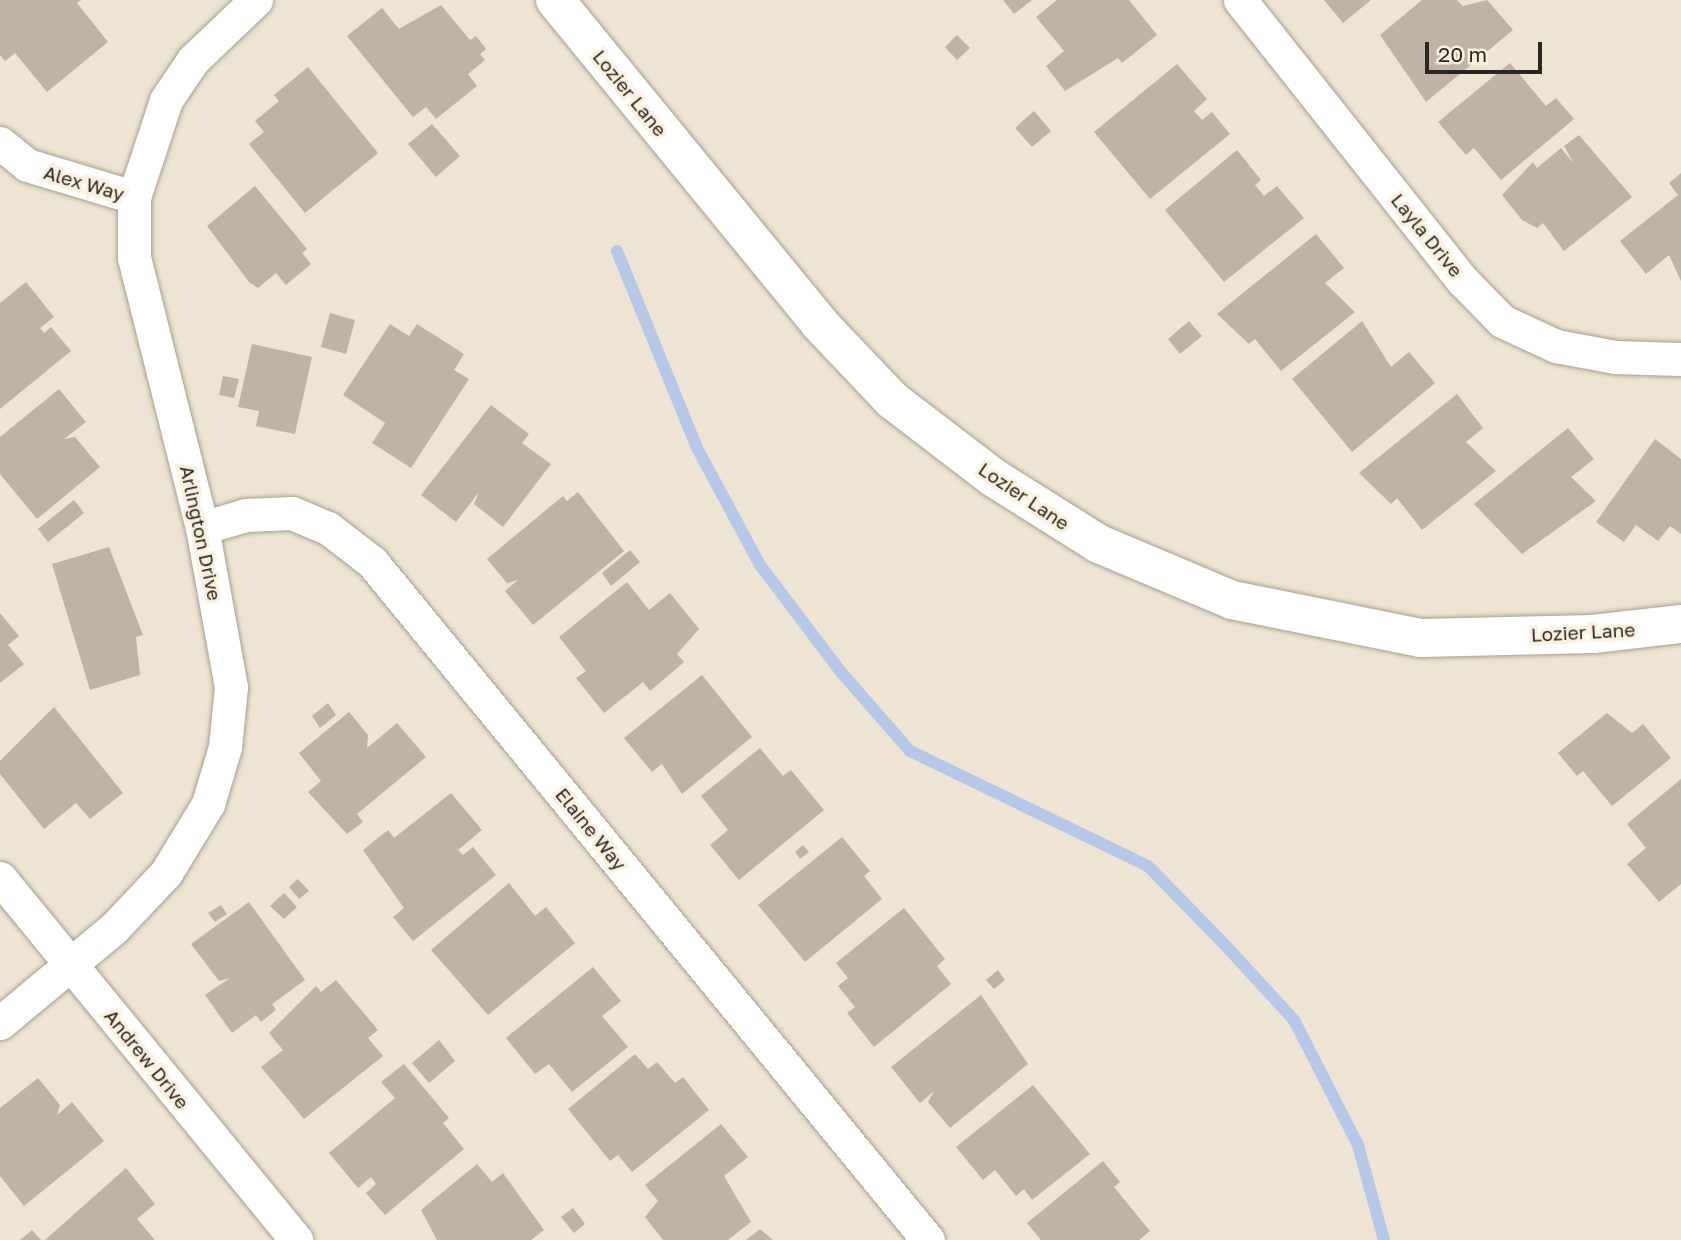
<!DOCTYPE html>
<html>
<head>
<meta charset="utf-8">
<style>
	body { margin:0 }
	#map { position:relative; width:1681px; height:1240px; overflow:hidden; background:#eee4d3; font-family:"Golos Text",sans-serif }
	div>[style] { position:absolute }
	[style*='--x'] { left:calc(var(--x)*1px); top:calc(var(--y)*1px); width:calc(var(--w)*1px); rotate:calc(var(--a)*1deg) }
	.stream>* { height:12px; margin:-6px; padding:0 6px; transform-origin:6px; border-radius:6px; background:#b6c7e7 }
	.building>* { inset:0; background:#c0b2a4 }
	.roads { filter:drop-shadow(0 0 2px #a9a090) drop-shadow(0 0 2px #a9a090) }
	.street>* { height:33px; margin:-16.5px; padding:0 16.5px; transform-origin:16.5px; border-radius:16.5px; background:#fff }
	.secondary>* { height:38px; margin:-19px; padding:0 19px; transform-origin:19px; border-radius:19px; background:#fff }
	span { translate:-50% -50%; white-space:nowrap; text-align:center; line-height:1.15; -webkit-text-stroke:7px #fcf1e0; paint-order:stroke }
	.street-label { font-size:19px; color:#2a2720 }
	.scale { position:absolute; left:1425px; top:42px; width:117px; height:32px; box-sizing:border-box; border:4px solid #2a2720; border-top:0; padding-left:9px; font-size:21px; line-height:24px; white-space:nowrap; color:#2a2720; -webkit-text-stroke:5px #fcf1e0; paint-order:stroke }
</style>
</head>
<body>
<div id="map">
	<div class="stream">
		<i style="--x:617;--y:251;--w:213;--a:67.9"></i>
		<i style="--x:697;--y:448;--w:133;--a:61.7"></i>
		<i style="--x:760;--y:565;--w:134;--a:52.9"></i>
		<i style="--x:841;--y:672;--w:105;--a:48.9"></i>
		<i style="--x:910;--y:751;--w:264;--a:25.8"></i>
		<i style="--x:1148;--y:866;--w:110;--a:45.7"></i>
		<i style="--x:1225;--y:945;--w:102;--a:47.4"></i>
		<i style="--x:1294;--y:1020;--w:140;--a:62.9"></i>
		<i style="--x:1358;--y:1145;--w:98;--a:74.7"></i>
	</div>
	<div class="building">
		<i style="clip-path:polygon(0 0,81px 0,77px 3px,108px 42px,47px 92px,15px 53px,5px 61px,0 55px)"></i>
		<i style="clip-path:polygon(1003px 0,1032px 0,1014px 14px)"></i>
		<i style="clip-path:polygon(1057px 0,1129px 0,1157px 35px,1122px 63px,1118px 58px,1065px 91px,1046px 66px,1064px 51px,1036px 17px)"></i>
		<i style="clip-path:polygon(1324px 0,1371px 0,1343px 23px)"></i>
		<i style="clip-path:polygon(1422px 0,1457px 0,1463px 6px,1487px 0,1513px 30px,1426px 102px,1380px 35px)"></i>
		<i style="clip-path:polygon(441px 5px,470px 40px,476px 36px,486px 49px,480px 54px,485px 60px,468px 74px,477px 86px,436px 119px,426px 107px,413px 117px,347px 36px,382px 8px,399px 29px)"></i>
		<i style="clip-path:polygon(957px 35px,970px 48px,957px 60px,945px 47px)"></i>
		<i style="clip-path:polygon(1510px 63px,1546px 106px,1556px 98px,1574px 119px,1501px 180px,1474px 148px,1466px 155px,1438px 122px)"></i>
		<i style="clip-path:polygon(1177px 64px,1207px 99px,1194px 111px,1202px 120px,1212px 112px,1230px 134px,1150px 199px,1094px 132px)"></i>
		<i style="clip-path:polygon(308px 67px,378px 153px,305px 213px,249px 144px,264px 132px,255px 121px,279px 101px,274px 95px)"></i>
		<i style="clip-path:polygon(1034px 111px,1051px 131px,1032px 147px,1015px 128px)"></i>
		<i style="clip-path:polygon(432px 124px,460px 156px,436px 177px,408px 144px)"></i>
		<i style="clip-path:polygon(1579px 135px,1632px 197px,1564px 251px,1543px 223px,1537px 228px,1522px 220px,1502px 195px,1533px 162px,1537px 168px,1561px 148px,1574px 164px,1564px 146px)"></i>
		<i style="clip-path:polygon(1237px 150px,1261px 180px,1255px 185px,1264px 196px,1277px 186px,1304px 218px,1224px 282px,1165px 210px)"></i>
		<i style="clip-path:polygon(1681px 173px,1681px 281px,1669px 255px,1646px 274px,1620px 241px,1678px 195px,1669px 183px)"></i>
		<i style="clip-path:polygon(255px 186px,307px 249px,302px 253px,311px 264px,286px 285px,276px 273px,258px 288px,249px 282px,207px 226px)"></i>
		<i style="clip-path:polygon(1316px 234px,1344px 268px,1325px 283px,1355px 312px,1281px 371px,1255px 339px,1249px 344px,1217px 314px)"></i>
		<i style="clip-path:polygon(26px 282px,54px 317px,40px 328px,44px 333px,51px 327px,71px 351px,0 409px,0 303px)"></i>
		<i style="clip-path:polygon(330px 313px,355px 320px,346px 354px,321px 347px)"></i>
		<i style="clip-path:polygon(1189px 321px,1202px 336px,1180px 354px,1168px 339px)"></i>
		<i style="clip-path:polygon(1362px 321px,1391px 367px,1409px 352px,1435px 383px,1352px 452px,1292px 379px)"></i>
		<i style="clip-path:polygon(390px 324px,409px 336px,417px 324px,464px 354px,454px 370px,469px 379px,411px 468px,372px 443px,385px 423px,343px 395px)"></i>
		<i style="clip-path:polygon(252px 344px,312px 357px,295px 434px,256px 426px,259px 411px,238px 407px)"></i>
		<i style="clip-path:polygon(223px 376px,239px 379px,234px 398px,219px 395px)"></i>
		<i style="clip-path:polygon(59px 389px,86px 422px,64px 439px,75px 437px,100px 467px,37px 519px,0 474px,0 437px)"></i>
		<i style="clip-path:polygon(1457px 394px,1483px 428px,1466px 442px,1496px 471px,1422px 530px,1397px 498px,1391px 504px,1359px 473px)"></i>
		<i style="clip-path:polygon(491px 405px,529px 434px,522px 443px,551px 464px,503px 527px,474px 504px,479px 492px,456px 522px,421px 495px)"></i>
		<i style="clip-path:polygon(1568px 428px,1594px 459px,1571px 477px,1596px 501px,1522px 554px,1474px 504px)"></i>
		<i style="clip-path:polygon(1655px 439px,1681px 459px,1681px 534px,1670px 526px,1658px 541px,1636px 525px,1624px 542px,1596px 522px)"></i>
		<i style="clip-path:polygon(578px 492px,624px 551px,533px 625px,505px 591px,518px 580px,507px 583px,487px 559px,563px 496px,567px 501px)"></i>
		<i style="clip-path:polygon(74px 500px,84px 513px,48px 542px,38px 529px)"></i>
		<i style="clip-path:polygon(109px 547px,143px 635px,136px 637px,140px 675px,90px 690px,52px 564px)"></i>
		<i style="clip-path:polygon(630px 550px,640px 562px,611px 586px,602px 573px)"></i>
		<i style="clip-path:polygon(627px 582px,649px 610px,670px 593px,699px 629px,677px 654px,684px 662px,650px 691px,643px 682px,604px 713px,576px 678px,586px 671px,559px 637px)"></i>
		<i style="clip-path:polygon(0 613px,19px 636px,8px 645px,24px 664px,0 683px)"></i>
		<i style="clip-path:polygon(702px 675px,752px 737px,682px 794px,662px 764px,652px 772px,624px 738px)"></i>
		<i style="clip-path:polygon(328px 703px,336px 715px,320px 728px,312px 716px)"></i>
		<i style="clip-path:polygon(54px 707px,123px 793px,90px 819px,76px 803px,44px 829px,0 774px,0 761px)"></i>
		<i style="clip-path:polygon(349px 712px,368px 735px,367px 748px,397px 723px,426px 757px,357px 814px,363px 822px,347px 834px,308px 792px,321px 781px,299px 753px)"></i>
		<i style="clip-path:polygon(1607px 713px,1632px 733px,1643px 724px,1671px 758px,1612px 806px,1583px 771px,1577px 776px,1558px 753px)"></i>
		<i style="clip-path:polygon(760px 748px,783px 776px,791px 770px,824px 810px,739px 880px,710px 845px,728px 830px,701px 796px)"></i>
		<i style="clip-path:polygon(1681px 779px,1681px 884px,1659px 902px,1627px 864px,1646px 848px,1627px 824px)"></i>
		<i style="clip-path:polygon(451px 793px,482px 830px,458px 850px,463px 855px,473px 847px,496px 875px,413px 941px,393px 917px,404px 908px,363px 850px,388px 830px,394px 838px)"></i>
		<i style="clip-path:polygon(842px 837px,870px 871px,864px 876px,882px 899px,805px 962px,758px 905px)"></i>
		<i style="clip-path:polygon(803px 845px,809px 852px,800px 859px,795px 852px)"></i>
		<i style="clip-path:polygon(298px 879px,309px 891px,299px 899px,289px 887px)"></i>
		<i style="clip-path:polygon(509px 883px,535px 916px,546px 907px,575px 943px,488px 1015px,431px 950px)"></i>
		<i style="clip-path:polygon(284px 893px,297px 907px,284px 919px,270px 906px)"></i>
		<i style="clip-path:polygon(249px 902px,305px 980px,272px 1004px,276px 1010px,261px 1022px,256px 1015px,232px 1033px,205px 995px,230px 978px,219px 981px,191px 944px)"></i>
		<i style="clip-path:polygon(221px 905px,227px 914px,215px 922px,208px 913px)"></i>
		<i style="clip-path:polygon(904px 908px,945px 959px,937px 966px,951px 984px,874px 1047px,847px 1013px,855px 1007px,838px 986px,848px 978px,836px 963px)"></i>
		<i style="clip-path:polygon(593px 967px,621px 1001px,602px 1016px,628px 1047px,572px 1092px,549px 1064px,535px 1074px,506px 1038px)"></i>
		<i style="clip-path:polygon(998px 970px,1005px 980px,994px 989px,986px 980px)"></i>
		<i style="clip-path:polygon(336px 980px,378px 1030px,368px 1038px,383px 1056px,304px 1119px,261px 1067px,283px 1050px,269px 1033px,316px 986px,321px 992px)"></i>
		<i style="clip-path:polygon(981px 995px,1028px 1064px,950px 1128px,928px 1102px,934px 1091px,920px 1103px,891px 1067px)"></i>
		<i style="clip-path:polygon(439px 1040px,455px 1061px,429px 1083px,412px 1063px)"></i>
		<i style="clip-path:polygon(635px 1054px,648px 1069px,657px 1062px,675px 1083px,683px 1077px,709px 1110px,632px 1172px,618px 1155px,610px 1161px,568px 1109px)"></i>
		<i style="clip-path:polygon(404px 1064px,449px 1118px,443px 1123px,464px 1149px,385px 1215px,366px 1193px,376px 1184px,371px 1177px,358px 1188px,329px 1153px,395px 1098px,381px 1082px)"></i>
		<i style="clip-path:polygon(38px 1078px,60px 1105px,57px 1115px,72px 1102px,104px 1141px,24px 1206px,0 1176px,0 1108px)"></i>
		<i style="clip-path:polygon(1033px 1085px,1090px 1154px,1032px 1200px,1024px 1189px,1016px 1196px,995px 1170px,983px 1180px,956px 1147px)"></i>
		<i style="clip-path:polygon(721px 1124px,748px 1157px,724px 1176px,751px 1222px,728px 1240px,663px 1240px,645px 1217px,658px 1201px,645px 1185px)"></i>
		<i style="clip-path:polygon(1103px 1161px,1120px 1182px,1114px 1187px,1150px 1231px,1139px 1240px,1041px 1240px,1027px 1223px)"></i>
		<i style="clip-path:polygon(477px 1164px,492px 1182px,503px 1173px,544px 1230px,531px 1240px,437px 1240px,421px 1210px)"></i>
		<i style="clip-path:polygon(126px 1168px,155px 1204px,137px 1219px,155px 1240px,45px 1240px)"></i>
		<i style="clip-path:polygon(573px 1208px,585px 1224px,574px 1233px,561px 1217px)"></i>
		<i style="clip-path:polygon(760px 1229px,773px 1240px,746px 1240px)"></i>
		<i style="clip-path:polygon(32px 1230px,41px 1240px,20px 1240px)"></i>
	</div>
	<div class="roads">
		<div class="street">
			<i style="--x:1240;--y:0;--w:359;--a:51.6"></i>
			<i style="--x:1463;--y:281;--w:56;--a:45.7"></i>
			<i style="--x:1502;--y:321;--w:60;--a:24.8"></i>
			<i style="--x:1556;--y:346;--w:60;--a:10.6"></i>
			<i style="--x:1615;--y:357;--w:66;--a:1.7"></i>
			<i style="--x:0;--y:143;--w:35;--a:39"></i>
			<i style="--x:27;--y:165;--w:112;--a:16.7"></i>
			<i style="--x:202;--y:528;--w:46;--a:-16.5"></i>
			<i style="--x:246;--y:515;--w:46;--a:-2.5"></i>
			<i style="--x:292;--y:513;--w:39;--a:23"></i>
			<i style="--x:328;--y:528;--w:56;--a:37.7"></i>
			<i style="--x:372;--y:562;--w:877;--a:50.65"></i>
			<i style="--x:0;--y:878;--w:468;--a:50.7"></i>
			<i style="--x:0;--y:1023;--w:148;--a:-39.8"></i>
			<i style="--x:114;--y:928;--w:76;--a:-46.6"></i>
			<i style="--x:166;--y:873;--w:81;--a:-58.7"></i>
			<i style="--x:208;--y:804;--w:59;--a:-73.4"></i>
			<i style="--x:225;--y:747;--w:60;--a:-84.3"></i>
			<i style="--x:231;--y:687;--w:162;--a:-100.3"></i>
			<i style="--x:202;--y:528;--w:278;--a:-104.1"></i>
			<i style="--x:134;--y:258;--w:61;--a:-90"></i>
			<i style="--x:134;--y:197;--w:102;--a:-71.7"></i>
			<i style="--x:166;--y:100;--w:48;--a:-56"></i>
			<i style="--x:193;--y:60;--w:87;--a:-43.6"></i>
		</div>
		<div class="secondary">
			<i style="--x:555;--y:0;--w:417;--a:50.7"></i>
			<i style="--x:819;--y:323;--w:106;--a:46.5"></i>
			<i style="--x:892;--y:400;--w:128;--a:37.4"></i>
			<i style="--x:994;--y:478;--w:124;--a:32.2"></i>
			<i style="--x:1099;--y:544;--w:144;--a:22.8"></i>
			<i style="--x:1232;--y:600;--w:193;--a:11.4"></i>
			<i style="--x:1421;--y:638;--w:172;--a:-1.3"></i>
			<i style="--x:1593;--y:634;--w:89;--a:-6.5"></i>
		</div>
	</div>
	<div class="street-label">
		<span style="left:630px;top:93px;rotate:51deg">Lozier Lane</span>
		<span style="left:84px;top:183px;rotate:16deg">Alex Way</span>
		<span style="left:1427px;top:235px;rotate:51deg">Layla Drive</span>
		<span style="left:1024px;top:496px;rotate:34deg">Lozier Lane</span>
		<span style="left:201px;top:533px;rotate:78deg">Arlington Drive</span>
		<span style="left:1583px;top:632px;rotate:-3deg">Lozier Lane</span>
		<span style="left:591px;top:829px;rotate:51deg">Elaine Way</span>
		<span style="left:147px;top:1059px;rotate:51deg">Andrew Drive</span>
	</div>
	<div class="scale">20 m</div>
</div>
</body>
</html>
